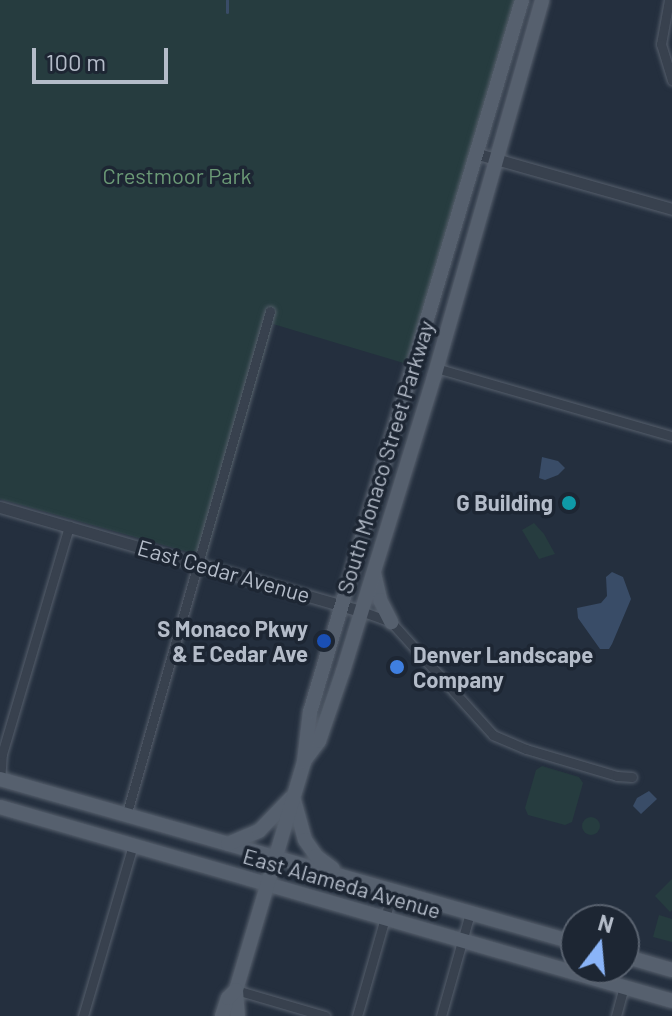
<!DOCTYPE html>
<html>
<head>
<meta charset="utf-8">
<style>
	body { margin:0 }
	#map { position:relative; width:672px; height:1016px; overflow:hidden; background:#242f3e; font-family:Barlow,sans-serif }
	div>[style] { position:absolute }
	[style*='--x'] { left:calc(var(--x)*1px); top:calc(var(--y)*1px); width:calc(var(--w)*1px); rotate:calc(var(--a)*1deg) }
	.green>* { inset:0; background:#263c3f }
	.round { border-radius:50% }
	.water>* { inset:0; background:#394c67 }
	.stream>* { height:3px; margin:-1.5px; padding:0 1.5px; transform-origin:1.5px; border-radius:1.5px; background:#394c67 }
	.roads { filter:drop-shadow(0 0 2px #565f6c) drop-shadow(0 0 2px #565f6c) }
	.minor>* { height:9px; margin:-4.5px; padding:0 4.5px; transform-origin:4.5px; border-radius:4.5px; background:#38414e }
	.tertiary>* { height:11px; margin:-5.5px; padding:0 5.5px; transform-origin:5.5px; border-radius:5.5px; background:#38414e }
	.primary>* { height:14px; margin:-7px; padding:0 7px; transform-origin:7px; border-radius:7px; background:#56606e }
	.dots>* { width:22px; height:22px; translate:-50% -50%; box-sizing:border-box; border:4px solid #1d2633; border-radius:50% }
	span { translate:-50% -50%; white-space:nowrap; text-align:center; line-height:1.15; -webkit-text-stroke:7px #1d2633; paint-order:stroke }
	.park-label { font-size:22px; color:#6b9a76 }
	.street-label { font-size:22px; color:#b4bcc9 }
	.poi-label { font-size:22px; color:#b4bcc9; font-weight:700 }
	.right { translate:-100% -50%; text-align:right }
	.left { translate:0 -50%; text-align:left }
	.north { position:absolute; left:560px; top:904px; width:80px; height:80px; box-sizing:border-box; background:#1d2633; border:2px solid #59626f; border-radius:50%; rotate:16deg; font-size:22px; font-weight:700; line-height:32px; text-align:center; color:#b4bcc9 }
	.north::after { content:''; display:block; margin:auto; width:28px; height:36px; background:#8ab4f8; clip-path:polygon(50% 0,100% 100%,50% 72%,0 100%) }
	.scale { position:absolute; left:32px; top:48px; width:136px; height:36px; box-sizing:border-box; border:4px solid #b4bcc9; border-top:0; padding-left:10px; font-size:24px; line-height:28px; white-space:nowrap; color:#b4bcc9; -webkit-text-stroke:6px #1d2633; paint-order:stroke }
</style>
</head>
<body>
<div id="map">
	<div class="green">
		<i style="clip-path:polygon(0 0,515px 0,407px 364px,273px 324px,206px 557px,0 499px)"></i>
		<i style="clip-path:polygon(534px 523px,544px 534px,555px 554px,539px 559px,522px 530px)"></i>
		<i style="clip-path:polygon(542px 766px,579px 777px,583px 783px,572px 822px,565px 825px,528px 815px,525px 808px,536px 770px)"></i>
		<i class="round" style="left:582px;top:817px;width:18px;height:18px"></i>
		<i style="clip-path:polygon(672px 879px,672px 910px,670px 912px,655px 896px)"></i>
		<i style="clip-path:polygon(659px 915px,672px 919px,672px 942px,653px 937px)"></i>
	</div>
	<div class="water">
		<i style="clip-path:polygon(542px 457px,558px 461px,565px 468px,558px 475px,545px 480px,539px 478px)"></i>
		<i style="clip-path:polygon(612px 572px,623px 577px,631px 599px,612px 644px,609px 649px,600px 649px,578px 618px,577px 608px,601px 603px,607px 596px,606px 577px)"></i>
		<i style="clip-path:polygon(649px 791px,657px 799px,641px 814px,633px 806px,637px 798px)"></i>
	</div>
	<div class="stream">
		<i style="--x:227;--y:0;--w:12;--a:90"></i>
	</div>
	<div class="roads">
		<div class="minor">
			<i style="--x:669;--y:0;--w:45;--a:100.3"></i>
			<i style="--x:661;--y:44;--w:38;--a:73"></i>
			<i style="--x:436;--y:368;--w:246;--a:16.1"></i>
			<i style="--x:361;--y:611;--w:32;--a:20"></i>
			<i style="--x:391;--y:622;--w:152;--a:47.9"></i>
			<i style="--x:493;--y:735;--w:36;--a:23"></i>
			<i style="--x:526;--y:749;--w:95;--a:16.5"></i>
			<i style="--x:617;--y:776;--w:15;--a:4"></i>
			<i style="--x:0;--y:781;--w:27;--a:-86"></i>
			<i style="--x:2;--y:754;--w:238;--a:-73.6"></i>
			<i style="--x:126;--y:816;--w:525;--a:-74.08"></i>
			<i style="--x:236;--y:990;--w:93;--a:16.3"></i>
			<i style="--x:83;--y:1016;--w:178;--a:-73.7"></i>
			<i style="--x:357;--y:1016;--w:131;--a:-74.1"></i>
			<i style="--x:441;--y:1016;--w:107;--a:-74.3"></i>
			<i style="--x:616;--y:1016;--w:30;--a:-75"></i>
		</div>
		<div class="tertiary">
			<i style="--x:478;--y:154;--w:202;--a:15.8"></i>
			<i style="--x:0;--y:507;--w:376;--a:16.1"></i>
		</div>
		<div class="primary">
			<i style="--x:374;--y:573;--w:28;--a:77"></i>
			<i style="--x:380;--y:600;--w:25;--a:63"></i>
			<i style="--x:304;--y:761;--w:25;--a:-53"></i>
			<i style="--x:319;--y:741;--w:74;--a:-71.1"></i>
			<i style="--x:343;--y:671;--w:308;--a:-72.8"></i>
			<i style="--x:434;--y:377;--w:392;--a:-74"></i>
			<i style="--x:0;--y:779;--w:599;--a:15.89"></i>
			<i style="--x:294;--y:800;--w:41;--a:74.6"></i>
			<i style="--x:305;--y:840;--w:19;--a:55"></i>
			<i style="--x:316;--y:856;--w:21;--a:37"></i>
			<i style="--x:0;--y:807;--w:699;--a:16.1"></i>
			<i style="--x:228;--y:844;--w:34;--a:-23"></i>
			<i style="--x:259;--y:831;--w:46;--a:-45.9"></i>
			<i style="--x:624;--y:956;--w:50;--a:16.3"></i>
			<i style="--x:236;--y:990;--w:238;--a:-73.4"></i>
			<i style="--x:304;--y:762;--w:50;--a:-83.2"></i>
			<i style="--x:310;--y:712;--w:743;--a:-73.42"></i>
			<i style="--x:236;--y:990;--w:26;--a:86"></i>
			<i style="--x:222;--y:1016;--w:19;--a:-72"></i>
			<i style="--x:228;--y:998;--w:11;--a:-45"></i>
		</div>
	</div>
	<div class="dots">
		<i style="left:569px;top:503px;background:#0f9aa8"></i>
		<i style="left:324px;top:641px;background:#1a4fb4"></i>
		<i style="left:397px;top:667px;background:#3f7fe0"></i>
	</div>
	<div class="park-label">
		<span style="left:177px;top:176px">Crestmoor Park</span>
	</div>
	<div class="street-label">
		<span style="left:385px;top:457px;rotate:-73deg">South Monaco Street Parkway</span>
		<span style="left:224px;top:571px;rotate:16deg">East Cedar Avenue</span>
		<span style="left:342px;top:883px;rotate:16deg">East Alameda Avenue</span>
	</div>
	<div class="poi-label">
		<span class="right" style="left:553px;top:503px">G Building</span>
		<span class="right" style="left:308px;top:641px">S Monaco Pkwy<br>&amp; E Cedar Ave</span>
		<span class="left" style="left:413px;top:667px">Denver Landscape<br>Company</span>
	</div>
	<div class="north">N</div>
	<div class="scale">100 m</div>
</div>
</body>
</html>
